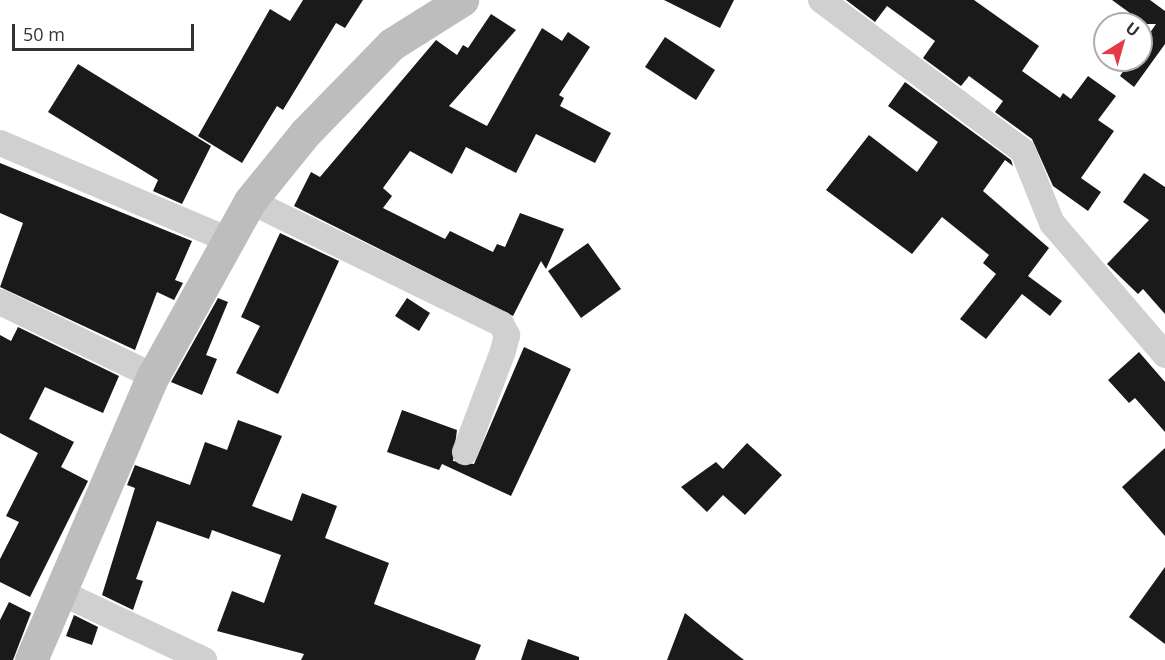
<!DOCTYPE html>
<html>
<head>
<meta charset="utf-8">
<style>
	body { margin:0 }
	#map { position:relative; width:1165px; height:660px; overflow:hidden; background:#fff; font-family:"Open Sans",sans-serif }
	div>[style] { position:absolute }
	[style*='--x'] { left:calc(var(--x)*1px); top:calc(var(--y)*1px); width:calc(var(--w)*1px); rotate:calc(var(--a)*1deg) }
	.building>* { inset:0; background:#1a1a1a }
	.street>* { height:26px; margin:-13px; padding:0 13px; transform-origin:13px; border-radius:13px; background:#d0d0d0 }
	.secondary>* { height:33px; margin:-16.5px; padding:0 16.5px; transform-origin:16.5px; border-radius:16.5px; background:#bdbdbd }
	span { translate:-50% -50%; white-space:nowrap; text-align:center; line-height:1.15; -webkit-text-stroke:6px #fff; paint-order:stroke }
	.north { position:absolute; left:1093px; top:12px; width:60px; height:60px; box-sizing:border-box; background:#fff; border:2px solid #adadad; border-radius:50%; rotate:37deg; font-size:16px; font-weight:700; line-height:24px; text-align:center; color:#333 }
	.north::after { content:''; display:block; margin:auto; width:21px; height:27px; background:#e63946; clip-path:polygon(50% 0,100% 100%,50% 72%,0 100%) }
	.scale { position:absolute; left:12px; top:24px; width:182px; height:27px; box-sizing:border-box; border:3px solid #333; border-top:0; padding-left:8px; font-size:18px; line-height:21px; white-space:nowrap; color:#333; -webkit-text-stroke:4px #fff; paint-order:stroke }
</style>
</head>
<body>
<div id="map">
	<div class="building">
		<i style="clip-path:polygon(303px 0,363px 0,345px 28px,336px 23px,283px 110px,277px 106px,242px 163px,198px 136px,270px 9px,290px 21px)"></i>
		<i style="clip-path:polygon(664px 0,734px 0,720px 28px)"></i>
		<i style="clip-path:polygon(846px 0,974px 0,1039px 46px,1022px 71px,1060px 98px,1063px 93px,1071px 99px,1088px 76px,1116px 96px,1098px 120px,1114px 131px,1081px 178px,1101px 192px,1088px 211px,1053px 186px,1032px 139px,995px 112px,1003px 101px,969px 76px,961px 86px,923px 58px,935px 41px,887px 6px,875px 22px)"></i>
		<i style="clip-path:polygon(1112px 0,1150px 0,1165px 11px,1165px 44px,1134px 87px,1120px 76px,1131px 60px,1141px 60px,1141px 46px,1156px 24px,1145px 24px)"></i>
		<i style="clip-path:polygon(491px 14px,516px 30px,449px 106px,487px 126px,542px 28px,562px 41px,568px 32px,590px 47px,559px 95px,564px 98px,560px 106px,611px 133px,595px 163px,536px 134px,516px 173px,466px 147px,452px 174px,410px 151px,383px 188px,392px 196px,383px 208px,445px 239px,450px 231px,493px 252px,497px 244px,505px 247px,520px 213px,564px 229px,546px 269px,541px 261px,513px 316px,294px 206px,311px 172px,320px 177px,436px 40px,457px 55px,463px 45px,468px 48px)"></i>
		<i style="clip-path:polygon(665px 37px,715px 70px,696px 100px,645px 67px)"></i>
		<i style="clip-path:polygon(78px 64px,211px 146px,182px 204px,153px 191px,158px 180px,48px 112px)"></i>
		<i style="clip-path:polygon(905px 82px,1011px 160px,1013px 166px,1005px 160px,983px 191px,1049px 248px,1028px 276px,1062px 301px,1050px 316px,1022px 294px,986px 339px,960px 319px,996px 274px,983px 263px,989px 255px,942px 217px,912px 254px,826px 190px,869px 135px,917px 172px,938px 142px,888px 106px)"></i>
		<i style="clip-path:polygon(0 163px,192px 241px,175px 280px,183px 283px,174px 300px,157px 292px,135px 350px,0 287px,23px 223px,0 213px)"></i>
		<i style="clip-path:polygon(1144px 173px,1165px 187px,1165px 314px,1143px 289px,1138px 294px,1107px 264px,1149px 220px,1123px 202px)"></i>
		<i style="clip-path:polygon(280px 233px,339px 261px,278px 394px,236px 373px,260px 326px,241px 317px)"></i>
		<i style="clip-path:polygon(588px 243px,621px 289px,581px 318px,548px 271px)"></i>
		<i style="clip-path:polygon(218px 298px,228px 302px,206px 355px,217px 359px,202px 395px,171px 382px)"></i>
		<i style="clip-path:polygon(407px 298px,430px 313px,419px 331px,395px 316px)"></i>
		<i style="clip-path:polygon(18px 327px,119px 376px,103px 413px,45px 387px,29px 419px,74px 442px,61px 467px,88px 481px,30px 597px,0 582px,0 559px,19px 522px,6px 516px,38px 453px,0 433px,0 335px,11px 341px)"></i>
		<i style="clip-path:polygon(524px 347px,571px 369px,511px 496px,442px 464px,439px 470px,387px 452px,402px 410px,457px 430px,453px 461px,474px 464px)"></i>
		<i style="clip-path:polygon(1139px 352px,1165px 382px,1165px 432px,1135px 398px,1129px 403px,1108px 380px)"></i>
		<i style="clip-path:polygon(238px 420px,282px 436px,252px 506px,292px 521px,302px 493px,337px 506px,325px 538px,389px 563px,374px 604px,481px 645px,475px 660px,301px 660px,304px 654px,217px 631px,232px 591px,264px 603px,281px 555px,212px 530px,209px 539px,157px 521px,136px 579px,143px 581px,133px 610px,102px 595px,135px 488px,127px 485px,135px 465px,190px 485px,205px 442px,227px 450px)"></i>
		<i style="clip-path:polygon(747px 443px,782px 475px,745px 515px,723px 495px,707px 512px,681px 487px,716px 462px,723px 469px)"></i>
		<i style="clip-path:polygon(1165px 448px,1165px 536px,1122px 487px)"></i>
		<i style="clip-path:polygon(1165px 567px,1165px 644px,1129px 617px)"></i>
		<i style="clip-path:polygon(9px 602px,31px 613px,13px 660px,0 660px,0 620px)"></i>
		<i style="clip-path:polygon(685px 613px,707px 631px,744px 660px,667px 660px)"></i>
		<i style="clip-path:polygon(74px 615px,98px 627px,92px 645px,66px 636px)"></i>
		<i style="clip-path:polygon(528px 639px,579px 657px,579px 660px,521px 660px)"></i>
	</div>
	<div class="street">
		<i style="--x:821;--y:0;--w:252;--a:36.8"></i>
		<i style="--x:1023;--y:151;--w:78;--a:68.1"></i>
		<i style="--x:1052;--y:223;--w:174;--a:49.4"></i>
		<i style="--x:0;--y:143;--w:249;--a:23"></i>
		<i style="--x:250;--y:201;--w:280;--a:26.1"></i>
		<i style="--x:501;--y:324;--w:13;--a:61"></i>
		<i style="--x:507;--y:335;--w:16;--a:104"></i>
		<i style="--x:503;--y:351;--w:108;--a:110.6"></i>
		<i style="--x:0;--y:302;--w:170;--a:25.8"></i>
		<i style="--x:64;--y:594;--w:155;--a:25.2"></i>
	</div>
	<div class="secondary">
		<i style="--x:31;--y:660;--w:309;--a:-66.8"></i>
		<i style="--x:153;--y:376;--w:200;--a:-61"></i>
		<i style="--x:250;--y:201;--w:87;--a:-51"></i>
		<i style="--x:305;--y:133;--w:124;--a:-45.7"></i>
		<i style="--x:392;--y:44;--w:83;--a:-32.2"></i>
	</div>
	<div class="north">U</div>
	<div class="scale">50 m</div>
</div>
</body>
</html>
